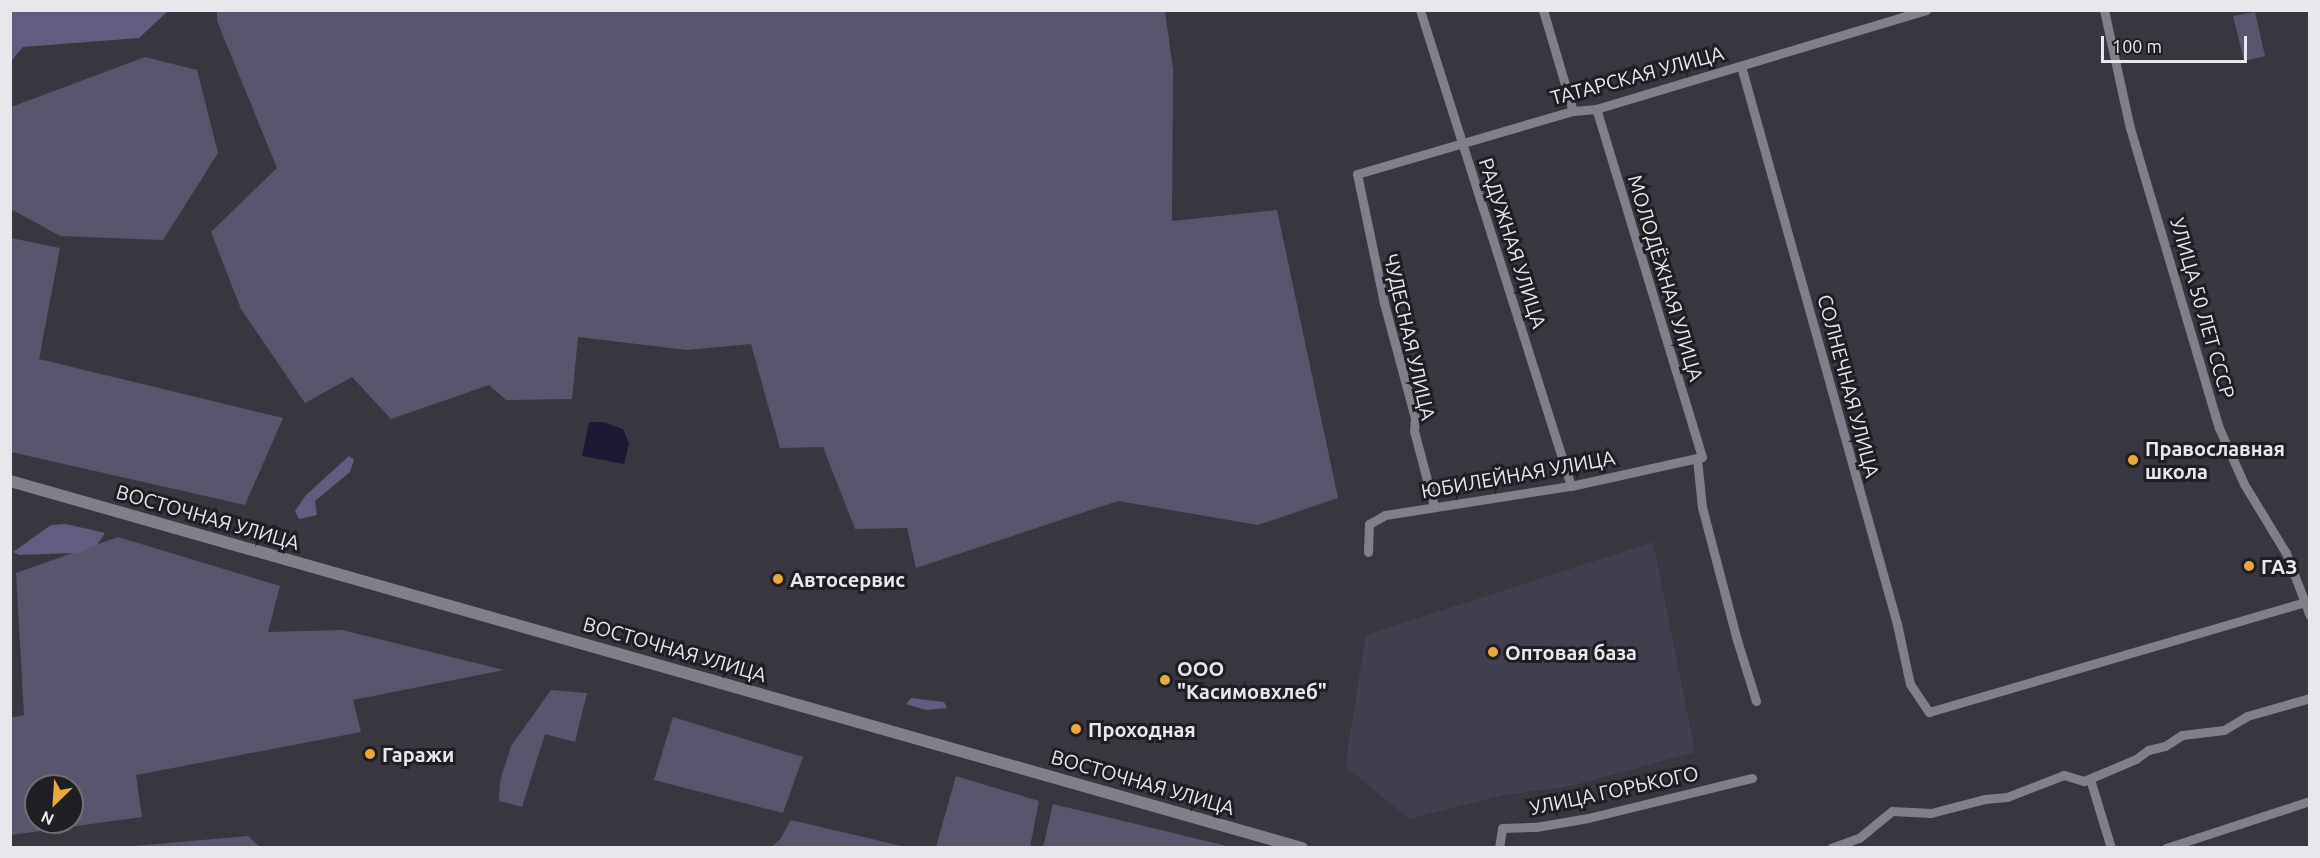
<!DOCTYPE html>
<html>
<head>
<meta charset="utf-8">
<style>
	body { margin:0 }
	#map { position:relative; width:2320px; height:858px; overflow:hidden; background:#38363f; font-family:Ubuntu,sans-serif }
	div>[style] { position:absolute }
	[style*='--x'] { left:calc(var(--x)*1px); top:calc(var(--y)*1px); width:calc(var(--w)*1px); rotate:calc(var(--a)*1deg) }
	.built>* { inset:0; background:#423f4e }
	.green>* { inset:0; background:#5a556d }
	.forest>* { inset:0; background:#635c7e }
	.water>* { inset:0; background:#1f1835 }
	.street>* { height:9px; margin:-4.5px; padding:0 4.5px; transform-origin:4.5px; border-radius:4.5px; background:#817f8a }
	.secondary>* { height:12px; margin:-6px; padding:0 6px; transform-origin:6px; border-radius:6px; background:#817f8a }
	.dots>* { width:16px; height:16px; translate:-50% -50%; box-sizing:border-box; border:3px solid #1f1e22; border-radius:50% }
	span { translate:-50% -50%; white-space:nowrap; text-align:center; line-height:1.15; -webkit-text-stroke:6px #1f1e22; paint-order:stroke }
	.street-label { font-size:20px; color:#e7e7ec }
	.poi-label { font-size:20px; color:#e7e7ec; font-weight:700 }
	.left { translate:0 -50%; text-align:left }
	.frame { position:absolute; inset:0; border:12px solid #e7e7ec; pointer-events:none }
	.north { position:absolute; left:24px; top:774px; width:60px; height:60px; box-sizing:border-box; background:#1f1e22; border:2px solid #6f6e73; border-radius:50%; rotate:205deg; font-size:16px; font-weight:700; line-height:24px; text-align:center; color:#e7e7ec }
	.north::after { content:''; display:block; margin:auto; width:21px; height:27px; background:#eda83b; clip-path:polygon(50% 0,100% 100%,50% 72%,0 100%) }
	.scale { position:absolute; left:2101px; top:36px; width:146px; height:27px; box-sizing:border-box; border:3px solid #e7e7ec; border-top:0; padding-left:8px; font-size:18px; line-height:21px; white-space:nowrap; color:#e7e7ec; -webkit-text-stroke:4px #1f1e22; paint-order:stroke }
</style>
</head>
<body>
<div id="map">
	<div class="built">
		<i style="clip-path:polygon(1653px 542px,1695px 752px,1571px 786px,1505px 795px,1409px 819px,1345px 766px,1366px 635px)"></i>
	</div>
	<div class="green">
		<i style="clip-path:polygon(217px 11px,1165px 11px,1173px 69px,1172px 221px,1277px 210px,1338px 498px,1258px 525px,1118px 501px,916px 568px,907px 528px,855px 529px,823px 447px,780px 448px,751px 344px,687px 350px,578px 337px,572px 399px,506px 400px,489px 385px,391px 419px,352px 377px,305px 403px,241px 309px,211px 232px,277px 168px,217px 21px)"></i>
		<i style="clip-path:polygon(2255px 12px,2265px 56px,2244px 61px,2233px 16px)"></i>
		<i style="clip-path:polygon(145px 57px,197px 70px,218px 153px,163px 240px,60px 236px,11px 209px,11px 107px)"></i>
		<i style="clip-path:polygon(11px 238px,60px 248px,39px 359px,283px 418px,245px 505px,11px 452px)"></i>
		<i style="clip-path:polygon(evenodd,118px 537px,280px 586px,268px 632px,342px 630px,504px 670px,353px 700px,361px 732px,136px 775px,142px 817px,11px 835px,10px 718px,24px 715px,16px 573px,118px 537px,36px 786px,72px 786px,72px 822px,36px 822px,36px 786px)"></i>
		<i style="clip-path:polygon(551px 690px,587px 693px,575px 742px,545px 734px,522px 807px,499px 801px,500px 781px,511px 746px)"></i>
		<i style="clip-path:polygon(673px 717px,803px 757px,783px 813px,654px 780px)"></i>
		<i style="clip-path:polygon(956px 776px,1039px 801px,1030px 847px,936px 847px)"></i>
		<i style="clip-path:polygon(1053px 804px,1231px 847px,1043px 847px)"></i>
		<i style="clip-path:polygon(791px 820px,906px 847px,772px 847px,781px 838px)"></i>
		<i style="clip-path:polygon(248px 836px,260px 847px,122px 847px)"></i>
	</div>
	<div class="forest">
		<i style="clip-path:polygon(11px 10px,168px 10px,168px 11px,139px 38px,23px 47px,11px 61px)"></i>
		<i style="clip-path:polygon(349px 456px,354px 460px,350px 472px,315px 501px,317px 515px,299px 519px,295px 511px,306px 495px)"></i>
		<i style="clip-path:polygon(66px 524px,105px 533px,97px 545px,77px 553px,19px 555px,13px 552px,51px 525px)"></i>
		<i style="clip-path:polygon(911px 698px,944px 702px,947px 708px,926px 710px,906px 704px)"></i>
	</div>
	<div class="water">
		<i style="clip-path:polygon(589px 422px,603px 422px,623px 429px,629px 444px,624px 464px,582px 456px)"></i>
	</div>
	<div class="street">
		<i style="--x:1420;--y:10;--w:499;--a:72.4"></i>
		<i style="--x:1543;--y:10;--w:105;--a:73.5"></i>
		<i style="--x:2104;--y:10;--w:121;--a:77.6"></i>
		<i style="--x:2130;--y:128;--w:313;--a:73.5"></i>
		<i style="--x:2219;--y:428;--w:61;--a:65.9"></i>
		<i style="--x:2244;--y:484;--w:81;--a:58.7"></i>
		<i style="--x:2286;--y:553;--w:67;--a:69.1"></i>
		<i style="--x:1741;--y:66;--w:579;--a:74.38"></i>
		<i style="--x:1897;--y:624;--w:61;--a:77.8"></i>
		<i style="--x:1910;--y:684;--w:34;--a:56"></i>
		<i style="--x:1929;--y:712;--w:392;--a:-16.3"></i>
		<i style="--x:1697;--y:459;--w:48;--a:84.1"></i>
		<i style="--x:1702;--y:507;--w:138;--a:75.3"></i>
		<i style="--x:1737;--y:640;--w:64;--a:72.7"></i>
		<i style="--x:1434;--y:506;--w:78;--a:-104.9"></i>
		<i style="--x:1414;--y:431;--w:13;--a:-86"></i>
		<i style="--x:1415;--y:418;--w:119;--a:-105.1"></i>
		<i style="--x:1384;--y:303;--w:132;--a:-101.8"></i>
		<i style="--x:1357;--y:174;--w:225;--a:-16.3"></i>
		<i style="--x:1573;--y:111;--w:23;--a:-5"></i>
		<i style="--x:1596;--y:109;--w:345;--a:-16.7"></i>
		<i style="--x:1368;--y:552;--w:28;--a:-88"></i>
		<i style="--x:1369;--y:524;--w:18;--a:-29"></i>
		<i style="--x:1385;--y:515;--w:188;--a:-8.9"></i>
		<i style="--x:1571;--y:486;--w:134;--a:-12.5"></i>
		<i style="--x:1702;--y:457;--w:364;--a:-106.9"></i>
		<i style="--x:2090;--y:779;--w:72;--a:73.1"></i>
		<i style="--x:1499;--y:848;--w:20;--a:-81"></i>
		<i style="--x:1502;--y:828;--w:34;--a:-2"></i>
		<i style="--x:1536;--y:827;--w:53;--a:-9.8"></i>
		<i style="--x:1588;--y:818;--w:169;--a:-13.7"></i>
		<i style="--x:1831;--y:848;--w:30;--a:-20"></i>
		<i style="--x:1859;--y:838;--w:43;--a:-39.3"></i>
		<i style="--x:1892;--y:811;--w:39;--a:3"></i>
		<i style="--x:1931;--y:813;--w:56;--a:-14.5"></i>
		<i style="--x:1985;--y:799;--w:22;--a:-5"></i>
		<i style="--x:2007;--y:797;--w:61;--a:-21.1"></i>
		<i style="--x:2064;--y:775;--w:21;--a:17"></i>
		<i style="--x:2084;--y:781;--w:56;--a:-22.9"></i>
		<i style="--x:2136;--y:759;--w:15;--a:-37"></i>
		<i style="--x:2148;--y:750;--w:17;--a:-13"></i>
		<i style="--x:2165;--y:746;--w:20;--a:-33"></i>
		<i style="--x:2182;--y:735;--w:42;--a:-6.8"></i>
		<i style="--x:2224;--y:730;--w:27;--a:-31"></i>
		<i style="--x:2247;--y:716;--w:66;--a:-15.9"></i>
		<i style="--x:2166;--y:848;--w:151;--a:-18.1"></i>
	</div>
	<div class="secondary">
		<i style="--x:10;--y:481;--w:1343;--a:15.86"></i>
	</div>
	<div class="dots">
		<i style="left:2133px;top:460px;background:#eda83b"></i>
		<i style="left:2249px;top:566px;background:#eda83b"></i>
		<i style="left:778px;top:579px;background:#eda83b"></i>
		<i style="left:1493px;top:652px;background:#eda83b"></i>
		<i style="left:1165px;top:680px;background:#eda83b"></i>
		<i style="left:1076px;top:729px;background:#eda83b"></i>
		<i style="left:370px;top:754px;background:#eda83b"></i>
	</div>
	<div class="street-label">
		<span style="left:1637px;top:75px;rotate:-15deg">ТАТАРСКАЯ УЛИЦА</span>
		<span style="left:1513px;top:243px;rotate:72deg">РАДУЖНАЯ УЛИЦА</span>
		<span style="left:1666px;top:278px;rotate:73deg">МОЛОДЁЖНАЯ УЛИЦА</span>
		<span style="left:2203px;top:308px;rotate:74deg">УЛИЦА 50 ЛЕТ СССР</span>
		<span style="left:1410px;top:337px;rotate:77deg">ЧУДЕСНАЯ УЛИЦА</span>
		<span style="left:1849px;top:386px;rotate:75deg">СОЛНЕЧНАЯ УЛИЦА</span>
		<span style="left:1518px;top:474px;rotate:-10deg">ЮБИЛЕЙНАЯ УЛИЦА</span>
		<span style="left:208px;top:517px;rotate:16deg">ВОСТОЧНАЯ УЛИЦА</span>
		<span style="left:675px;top:649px;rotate:16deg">ВОСТОЧНАЯ УЛИЦА</span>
		<span style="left:1143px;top:782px;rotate:16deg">ВОСТОЧНАЯ УЛИЦА</span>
		<span style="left:1614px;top:790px;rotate:-12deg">УЛИЦА ГОРЬКОГО</span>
	</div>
	<div class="poi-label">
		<span class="left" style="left:2145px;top:460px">Православная<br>школа</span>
		<span class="left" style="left:2261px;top:566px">ГАЗ</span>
		<span class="left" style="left:790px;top:579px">Автосервис</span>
		<span class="left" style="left:1505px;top:652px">Оптовая база</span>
		<span class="left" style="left:1177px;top:680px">ООО<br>"Касимовхлеб"</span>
		<span class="left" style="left:1088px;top:729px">Проходная</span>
		<span class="left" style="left:382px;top:754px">Гаражи</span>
	</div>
	<div class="frame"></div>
	<div class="north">N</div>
	<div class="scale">100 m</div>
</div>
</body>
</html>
